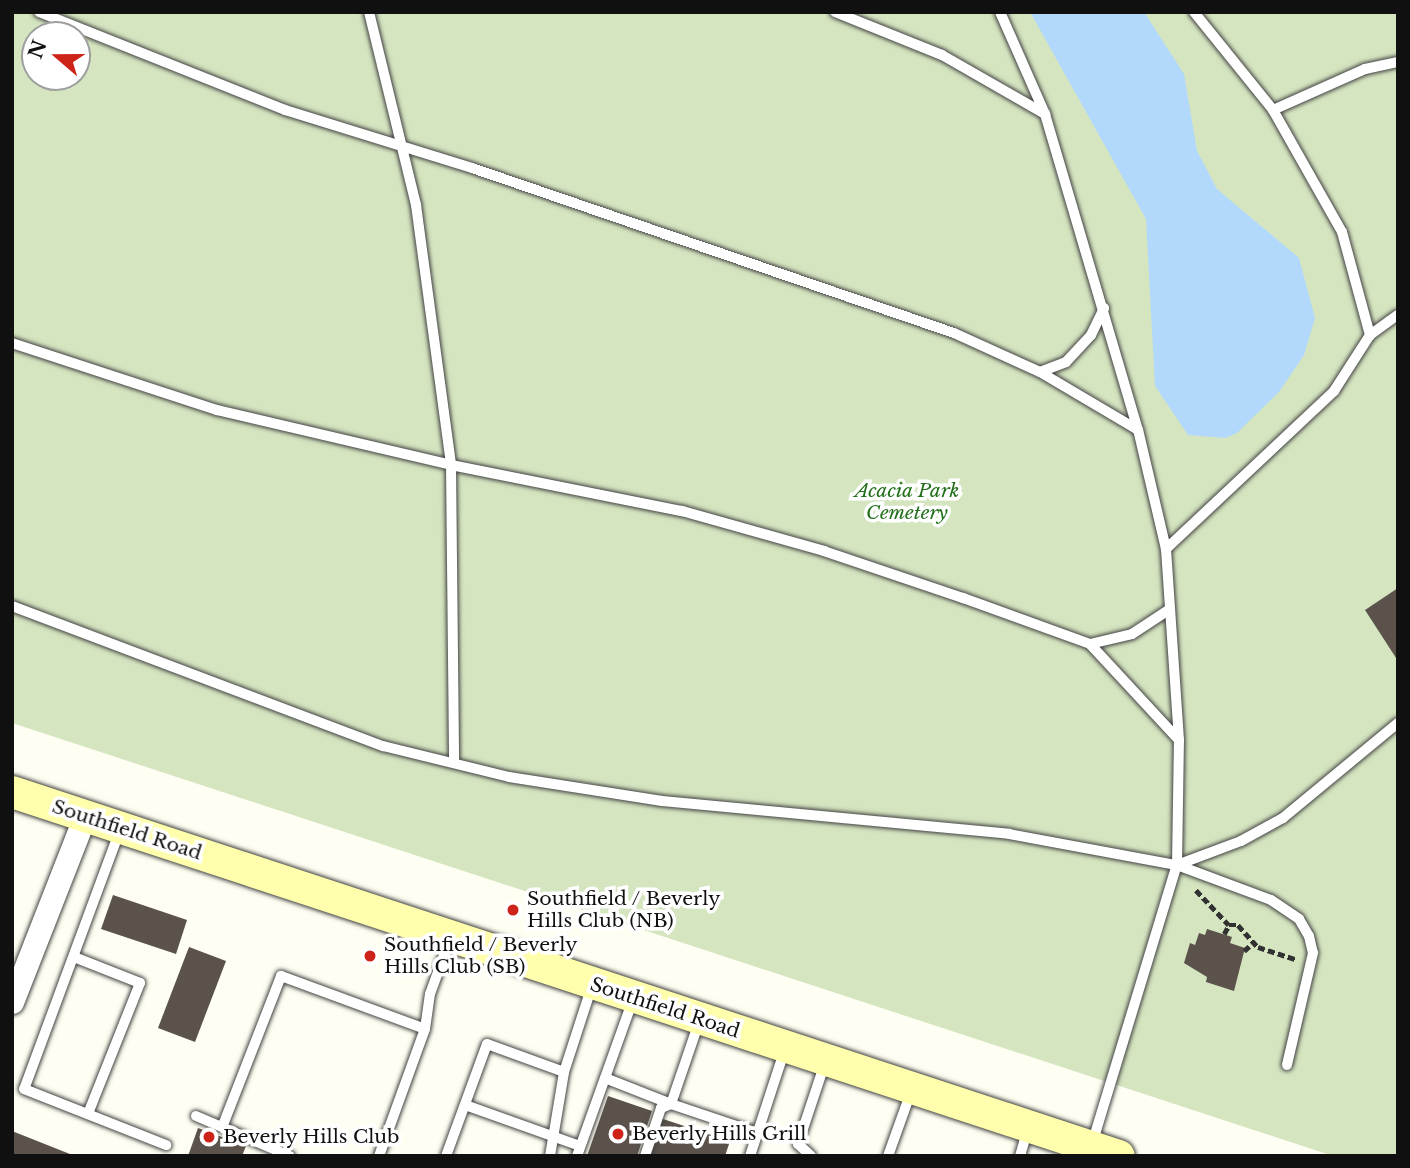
<!DOCTYPE html>
<html>
<head>
<meta charset="utf-8">
<style>
	body { margin:0 }
	#map { position:relative; width:1410px; height:1168px; overflow:hidden; background:#fffef2; font-family:"Libre Baskerville",serif }
	div>[style] { position:absolute }
	[style*='--x'] { left:calc(var(--x)*1px); top:calc(var(--y)*1px); width:calc(var(--w)*1px); rotate:calc(var(--a)*1deg) }
	.cemetery>* { inset:0; background:#d5e5c0 }
	.water>* { inset:0; background:#b2d9fc }
	.building>* { inset:0; background:#5a524b }
	.path>* { height:4.5px; margin-top:-2.25px; transform-origin:0; background:repeating-linear-gradient(90deg,#323232 0 7px,transparent 0 10.5px) }
	.roads { filter:drop-shadow(0 0 2px #434343) drop-shadow(0 0 2px #434343) }
	.lane>* { height:10px; margin:-5px; padding:0 5px; transform-origin:5px; border-radius:5px; background:#fff }
	.street>* { height:23px; margin:-11.5px; padding:0 11.5px; transform-origin:11.5px; border-radius:11.5px; background:#fff }
	.secondary>* { height:32px; margin:-16px; padding:0 16px; transform-origin:16px; border-radius:16px; background:#fffead }
	.dots>* { width:19px; height:19px; translate:-50% -50%; box-sizing:border-box; border:4px solid #fff; border-radius:50% }
	span { translate:-50% -50%; white-space:nowrap; text-align:center; line-height:1.15; -webkit-text-stroke:7px #fff; paint-order:stroke }
	.park-label { font-size:19px; color:#226f19; font-style:italic }
	.street-label { font-size:19px; color:#101010 }
	.poi-label { font-size:19px; color:#101010 }
	.left { translate:0 -50%; text-align:left }
	.frame { position:absolute; inset:0; border:14px solid #101010; pointer-events:none }
	.north { position:absolute; left:21px; top:21px; width:70px; height:70px; box-sizing:border-box; background:#fff; border:2px solid #9f9f9f; border-radius:50%; rotate:290deg; font-size:19px; font-weight:700; line-height:28px; text-align:center; color:#101010 }
	.north::after { content:''; display:block; margin:auto; width:24px; height:32px; background:#ce2319; clip-path:polygon(50% 0,100% 100%,50% 72%,0 100%) }
</style>
</head>
<body>
<div id="map">
	<div class="cemetery">
		<i style="clip-path:polygon(evenodd,12px 12px,1398px 12px,1398px 1156px,1333px 1156px,12px 723px,12px 12px,35px 35px,77px 35px,77px 77px,35px 77px,35px 35px)"></i>
	</div>
	<div class="water">
		<i style="clip-path:polygon(1030px 12px,1144px 12px,1184px 74px,1197px 151px,1217px 189px,1299px 258px,1315px 318px,1304px 355px,1279px 392px,1237px 433px,1225px 438px,1188px 435px,1155px 386px,1146px 219px)"></i>
	</div>
	<div class="building">
		<i style="clip-path:polygon(1398px 588px,1398px 661px,1365px 610px)"></i>
		<i style="clip-path:polygon(113px 895px,187px 920px,176px 954px,101px 929px)"></i>
		<i style="clip-path:polygon(1207px 929px,1232px 937px,1230px 943px,1245px 948px,1234px 991px,1206px 982px,1207px 977px,1184px 963px,1190px 943px,1195px 945px,1199px 933px,1205px 935px)"></i>
		<i style="clip-path:polygon(189px 947px,226px 961px,195px 1042px,158px 1028px)"></i>
		<i style="clip-path:polygon(608px 1096px,652px 1111px,637px 1156px,587px 1156px)"></i>
		<i style="clip-path:polygon(660px 1118px,730px 1141px,725px 1156px,648px 1156px)"></i>
		<i style="clip-path:polygon(198px 1128px,246px 1146px,242px 1156px,188px 1156px)"></i>
		<i style="clip-path:polygon(12px 1131px,75px 1156px,12px 1156px)"></i>
	</div>
	<div class="path">
		<i style="--x:1196;--y:890;--w:48;--a:46.7"></i>
		<i style="--x:1224;--y:934;--w:10;--a:-61"></i>
		<i style="--x:1229;--y:925;--w:9;--a:0"></i>
		<i style="--x:1238;--y:925;--w:30;--a:48"></i>
		<i style="--x:1258;--y:947;--w:40;--a:18"></i>
		<i style="--x:1244;--y:951;--w:12;--a:-42"></i>
	</div>
	<div class="roads">
		<div class="lane">
			<i style="--x:39;--y:12;--w:265;--a:21.7"></i>
			<i style="--x:285;--y:110;--w:196;--a:17.2"></i>
			<i style="--x:472;--y:168;--w:509;--a:18.9"></i>
			<i style="--x:954;--y:333;--w:94;--a:24.4"></i>
			<i style="--x:1040;--y:372;--w:114;--a:30.6"></i>
			<i style="--x:369;--y:12;--w:199;--a:76.3"></i>
			<i style="--x:416;--y:205;--w:262;--a:82.3"></i>
			<i style="--x:451;--y:465;--w:298;--a:89.4"></i>
			<i style="--x:835;--y:12;--w:115;--a:21.9"></i>
			<i style="--x:942;--y:55;--w:119;--a:29.8"></i>
			<i style="--x:1194;--y:12;--w:126;--a:51.1"></i>
			<i style="--x:1273;--y:110;--w:140;--a:60.5"></i>
			<i style="--x:1342;--y:232;--w:107;--a:74.8"></i>
			<i style="--x:1273;--y:110;--w:101;--a:-24"></i>
			<i style="--x:1365;--y:69;--w:34;--a:-12"></i>
			<i style="--x:12;--y:343;--w:216;--a:18.1"></i>
			<i style="--x:217;--y:410;--w:240;--a:13.2"></i>
			<i style="--x:451;--y:465;--w:236;--a:11.3"></i>
			<i style="--x:682;--y:511;--w:148;--a:15.7"></i>
			<i style="--x:824;--y:551;--w:147;--a:18.7"></i>
			<i style="--x:963;--y:598;--w:135;--a:19.9"></i>
			<i style="--x:1090;--y:644;--w:131;--a:47.2"></i>
			<i style="--x:1040;--y:372;--w:28;--a:-21"></i>
			<i style="--x:1066;--y:362;--w:37;--a:-47"></i>
			<i style="--x:1091;--y:335;--w:30;--a:-64"></i>
			<i style="--x:1166;--y:549;--w:231;--a:-43.2"></i>
			<i style="--x:1334;--y:391;--w:67;--a:-57.3"></i>
			<i style="--x:1370;--y:335;--w:34;--a:-36"></i>
			<i style="--x:12;--y:606;--w:397;--a:20.7"></i>
			<i style="--x:383;--y:746;--w:130;--a:13.8"></i>
			<i style="--x:509;--y:777;--w:155;--a:8.9"></i>
			<i style="--x:662;--y:801;--w:349;--a:5.4"></i>
			<i style="--x:1009;--y:834;--w:171;--a:10.5"></i>
			<i style="--x:1177;--y:865;--w:125;--a:-89.1"></i>
			<i style="--x:1179;--y:740;--w:191;--a:-93.9"></i>
			<i style="--x:1166;--y:549;--w:122;--a:-103.2"></i>
			<i style="--x:1138;--y:430;--w:329;--a:-106.4"></i>
			<i style="--x:1045;--y:114;--w:111;--a:-113.8"></i>
			<i style="--x:1090;--y:644;--w:43;--a:-13.4"></i>
			<i style="--x:1132;--y:634;--w:45;--a:-33.3"></i>
			<i style="--x:120;--y:830;--w:276;--a:110.3"></i>
			<i style="--x:24;--y:1089;--w:153;--a:21.5"></i>
			<i style="--x:1177;--y:865;--w:100;--a:20.4"></i>
			<i style="--x:1271;--y:900;--w:34;--a:34"></i>
			<i style="--x:1299;--y:919;--w:20;--a:60"></i>
			<i style="--x:1309;--y:936;--w:17;--a:77"></i>
			<i style="--x:1313;--y:953;--w:115;--a:103.1"></i>
			<i style="--x:74;--y:957;--w:71;--a:21.5"></i>
			<i style="--x:140;--y:983;--w:141;--a:111.7"></i>
			<i style="--x:605;--y:1078;--w:71;--a:21.5"></i>
			<i style="--x:671;--y:1104;--w:87;--a:-71.1"></i>
			<i style="--x:465;--y:1105;--w:122;--a:19.6"></i>
			<i style="--x:196;--y:1116;--w:102;--a:23.1"></i>
			<i style="--x:223;--y:1125;--w:160;--a:-68.7"></i>
			<i style="--x:281;--y:976;--w:153;--a:20.2"></i>
			<i style="--x:1092;--y:1144;--w:292;--a:-73.1"></i>
			<i style="--x:1177;--y:865;--w:68;--a:-20.6"></i>
			<i style="--x:1241;--y:841;--w:48;--a:-28.7"></i>
			<i style="--x:1283;--y:818;--w:149;--a:-39.6"></i>
			<i style="--x:379;--y:1156;--w:135;--a:-70.1"></i>
			<i style="--x:425;--y:1029;--w:35;--a:-82"></i>
			<i style="--x:430;--y:994;--w:59;--a:-70"></i>
			<i style="--x:446;--y:1156;--w:119;--a:-69.9"></i>
			<i style="--x:487;--y:1044;--w:82;--a:20"></i>
			<i style="--x:550;--y:1156;--w:85;--a:-80.5"></i>
			<i style="--x:564;--y:1072;--w:90;--a:-72"></i>
			<i style="--x:577;--y:1156;--w:166;--a:-70.3"></i>
			<i style="--x:645;--y:1156;--w:51;--a:-71.6"></i>
			<i style="--x:661;--y:1108;--w:11;--a:-22"></i>
			<i style="--x:671;--y:1104;--w:91;--a:18.6"></i>
			<i style="--x:750;--y:1156;--w:113;--a:-71.9"></i>
			<i style="--x:811;--y:1156;--w:18;--a:-137"></i>
			<i style="--x:798;--y:1144;--w:85;--a:-71.6"></i>
			<i style="--x:888;--y:1156;--w:71;--a:-70.3"></i>
			<i style="--x:1020;--y:1156;--w:29;--a:-74"></i>
		</div>
		<div class="street">
			<i style="--x:12;--y:1002;--w:200;--a:-68.6"></i>
		</div>
		<div class="secondary">
			<i style="--x:12;--y:792;--w:1165;--a:18.2"></i>
		</div>
	</div>
	<div class="dots">
		<i style="left:513px;top:910px;background:#ce2319"></i>
		<i style="left:370px;top:956px;background:#ce2319"></i>
		<i style="left:618px;top:1134px;background:#ce2319"></i>
		<i style="left:209px;top:1137px;background:#ce2319"></i>
	</div>
	<div class="park-label">
		<span style="left:907px;top:502px">Acacia Park<br>Cemetery</span>
	</div>
	<div class="street-label">
		<span style="left:127px;top:830px;rotate:18deg">Southfield Road</span>
		<span style="left:665px;top:1008px;rotate:18deg">Southfield Road</span>
	</div>
	<div class="poi-label">
		<span class="left" style="left:527px;top:910px">Southfield / Beverly<br>Hills Club (NB)</span>
		<span class="left" style="left:384px;top:956px">Southfield / Beverly<br>Hills Club (SB)</span>
		<span class="left" style="left:632px;top:1134px">Beverly Hills Grill</span>
		<span class="left" style="left:223px;top:1137px">Beverly Hills Club</span>
	</div>
	<div class="frame"></div>
	<div class="north">N</div>
</div>
</body>
</html>
